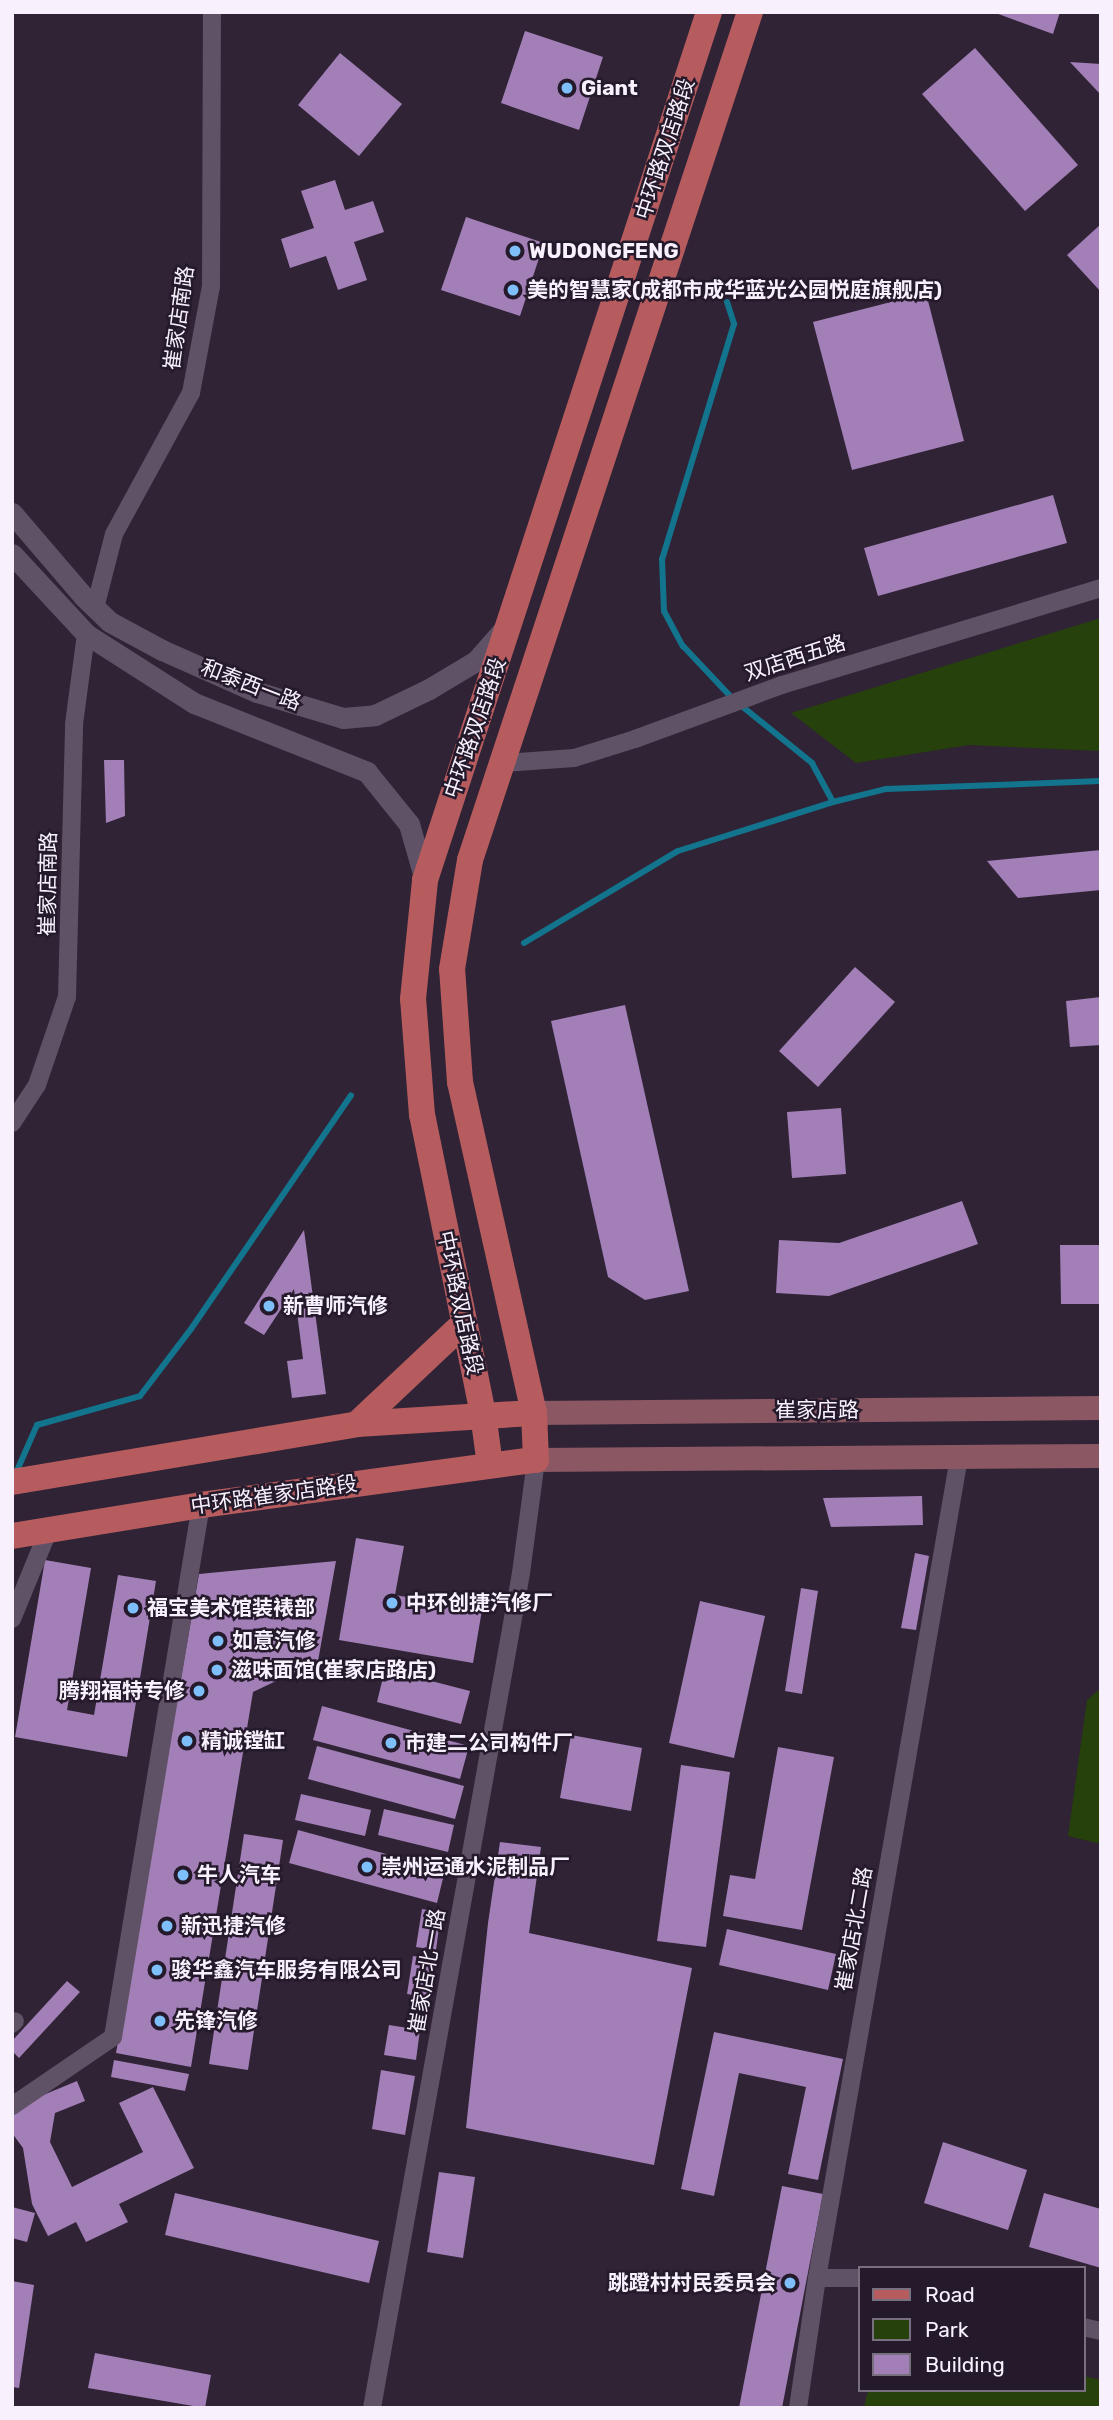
<!DOCTYPE html>
<html>
<head>
<meta charset="utf-8">
<style>
	body { margin:0 }
	#map { position:relative; width:1113px; height:2420px; overflow:hidden; background:#2f2335; font-family:Rubik,"Noto Sans SC",sans-serif }
	div>[style] { position:absolute }
	[style*='--x'] { left:calc(var(--x)*1px); top:calc(var(--y)*1px); width:calc(var(--w)*1px); rotate:calc(var(--a)*1deg) }
	.green>* { inset:0; background:#26410b }
	.stream>* { height:6px; margin:-3px; padding:0 3px; transform-origin:3px; border-radius:3px; background:#13748e }
	.building>* { inset:0; background:#a37fb7 }
	.minor>* { height:18px; margin:-9px; padding:0 9px; transform-origin:9px; border-radius:9px; background:#5f5266 }
	.tertiary>* { height:21px; margin:-10.5px; padding:0 10.5px; transform-origin:10.5px; border-radius:10.5px; background:#5f5266 }
	.secondary>* { height:24px; margin:-12px; padding:0 12px; transform-origin:12px; border-radius:12px; background:#8a5762 }
	.primary>* { height:26px; margin:-13px; padding:0 13px; transform-origin:13px; border-radius:13px; background:#b65c5e }
	.dots>* { width:19px; height:19px; translate:-50% -50%; box-sizing:border-box; border:4px solid #251a2b; border-radius:50% }
	span { translate:-50% -50%; white-space:nowrap; text-align:center; line-height:1.15; -webkit-text-stroke:5px #251a2b; paint-order:stroke }
	.poi-label { font-size:21px; color:#f8f1fd; font-weight:700 }
	.left { translate:0 -50%; text-align:left }
	.right { translate:-100% -50%; text-align:right }
	.street-label { font-size:21px; color:#f8f1fd }
	.frame { position:absolute; inset:0; border:14px solid #f8f1fd; pointer-events:none }
	.legend { position:absolute; left:858px; top:2266px; width:228px; height:126px; box-sizing:border-box; background:#251a2b; border:2px solid #79707f; margin:0; padding:9px 12px; list-style:none; font-size:21px; color:#f8f1fd }
	.legend li { display:flex; align-items:center; gap:14px; height:35px }
	.legend b { width:35px; border:2px solid #79707f }
</style>
</head>
<body>
<div id="map">
	<div class="green">
		<i style="clip-path:polygon(1101px 618px,1101px 751px,969px 745px,856px 763px,791px 713px)"></i>
		<i style="clip-path:polygon(1101px 1688px,1101px 1844px,1068px 1836px,1087px 1700px)"></i>
		<i style="clip-path:polygon(1083px 2376px,1101px 2380px,1101px 2408px,864px 2408px,868px 2390px,1083px 2390px)"></i>
	</div>
	<div class="stream">
		<i style="--x:727;--y:302;--w:23;--a:72"></i>
		<i style="--x:734;--y:324;--w:246;--a:107"></i>
		<i style="--x:662;--y:559;--w:52;--a:87.8"></i>
		<i style="--x:664;--y:611;--w:40;--a:62"></i>
		<i style="--x:683;--y:646;--w:73;--a:46.7"></i>
		<i style="--x:733;--y:699;--w:102;--a:39"></i>
		<i style="--x:812;--y:763;--w:44;--a:61.7"></i>
		<i style="--x:524;--y:943;--w:179;--a:-30.9"></i>
		<i style="--x:678;--y:851;--w:163;--a:-17.5"></i>
		<i style="--x:833;--y:802;--w:55;--a:-13.8"></i>
		<i style="--x:886;--y:789;--w:215;--a:-2.1"></i>
		<i style="--x:16;--y:1473;--w:52;--a:-66.4"></i>
		<i style="--x:37;--y:1425;--w:107;--a:-15.7"></i>
		<i style="--x:140;--y:1396;--w:84;--a:-52.7"></i>
		<i style="--x:191;--y:1329;--w:283;--a:-55.6"></i>
	</div>
	<div class="building">
		<i style="clip-path:polygon(993px 12px,1060px 12px,1053px 34px)"></i>
		<i style="clip-path:polygon(525px 31px,603px 57px,579px 130px,501px 103px)"></i>
		<i style="clip-path:polygon(975px 48px,1078px 165px,1025px 211px,922px 94px)"></i>
		<i style="clip-path:polygon(340px 53px,402px 104px,359px 156px,298px 105px)"></i>
		<i style="clip-path:polygon(1070px 62px,1101px 64px,1101px 95px)"></i>
		<i style="clip-path:polygon(335px 180px,345px 210px,373px 201px,384px 232px,354px 242px,367px 280px,338px 290px,326px 256px,290px 268px,281px 239px,314px 228px,301px 191px)"></i>
		<i style="clip-path:polygon(466px 217px,544px 243px,520px 316px,441px 290px)"></i>
		<i style="clip-path:polygon(1101px 224px,1101px 292px,1067px 255px)"></i>
		<i style="clip-path:polygon(926px 293px,964px 441px,852px 470px,813px 322px)"></i>
		<i style="clip-path:polygon(1053px 495px,1067px 543px,878px 596px,864px 548px)"></i>
		<i style="clip-path:polygon(104px 760px,124px 760px,125px 816px,106px 823px)"></i>
		<i style="clip-path:polygon(1101px 850px,1101px 890px,1018px 898px,987px 861px)"></i>
		<i style="clip-path:polygon(855px 967px,895px 1002px,818px 1087px,779px 1051px)"></i>
		<i style="clip-path:polygon(1101px 997px,1101px 1045px,1070px 1047px,1066px 1001px)"></i>
		<i style="clip-path:polygon(625px 1005px,689px 1291px,645px 1300px,608px 1277px,551px 1021px)"></i>
		<i style="clip-path:polygon(841px 1108px,846px 1174px,792px 1178px,787px 1112px)"></i>
		<i style="clip-path:polygon(962px 1201px,978px 1244px,829px 1296px,776px 1293px,779px 1240px,839px 1243px)"></i>
		<i style="clip-path:polygon(304px 1230px,326px 1394px,292px 1398px,287px 1361px,303px 1359px,294px 1289px,264px 1335px,244px 1323px)"></i>
		<i style="clip-path:polygon(1060px 1245px,1101px 1245px,1101px 1304px,1061px 1304px)"></i>
		<i style="clip-path:polygon(922px 1496px,923px 1525px,831px 1527px,823px 1498px)"></i>
		<i style="clip-path:polygon(356px 1538px,404px 1546px,395px 1595px,482px 1610px,473px 1663px,339px 1640px)"></i>
		<i style="clip-path:polygon(915px 1553px,929px 1556px,916px 1630px,901px 1628px)"></i>
		<i style="clip-path:polygon(45px 1560px,91px 1568px,67px 1710px,94px 1715px,118px 1575px,156px 1581px,127px 1757px,15px 1737px)"></i>
		<i style="clip-path:polygon(336px 1561px,318px 1661px,253px 1692px,191px 2067px,116px 2053px,199px 1574px)"></i>
		<i style="clip-path:polygon(801px 1588px,818px 1591px,802px 1694px,785px 1691px)"></i>
		<i style="clip-path:polygon(700px 1601px,765px 1616px,734px 1758px,669px 1743px)"></i>
		<i style="clip-path:polygon(385px 1669px,470px 1691px,461px 1724px,377px 1702px)"></i>
		<i style="clip-path:polygon(322px 1706px,469px 1746px,460px 1779px,313px 1740px)"></i>
		<i style="clip-path:polygon(571px 1735px,642px 1748px,631px 1811px,560px 1798px)"></i>
		<i style="clip-path:polygon(317px 1746px,464px 1786px,455px 1819px,308px 1779px)"></i>
		<i style="clip-path:polygon(778px 1747px,834px 1757px,802px 1930px,723px 1916px,730px 1875px,755px 1879px)"></i>
		<i style="clip-path:polygon(681px 1765px,730px 1772px,706px 1947px,657px 1941px)"></i>
		<i style="clip-path:polygon(301px 1794px,371px 1810px,365px 1836px,295px 1820px)"></i>
		<i style="clip-path:polygon(384px 1809px,454px 1825px,448px 1852px,378px 1835px)"></i>
		<i style="clip-path:polygon(298px 1830px,445px 1870px,437px 1903px,289px 1863px)"></i>
		<i style="clip-path:polygon(244px 1834px,283px 1840px,248px 2070px,209px 2064px)"></i>
		<i style="clip-path:polygon(500px 1842px,541px 1847px,529px 1933px,692px 1968px,654px 2165px,466px 2128px,488px 1923px)"></i>
		<i style="clip-path:polygon(422px 1909px,441px 1912px,436px 1950px,416px 1947px)"></i>
		<i style="clip-path:polygon(727px 1929px,836px 1954px,828px 1990px,719px 1965px)"></i>
		<i style="clip-path:polygon(413px 1956px,432px 1959px,427px 1997px,407px 1994px)"></i>
		<i style="clip-path:polygon(67px 1981px,80px 1992px,19px 2058px,12px 2051px,12px 2041px)"></i>
		<i style="clip-path:polygon(389px 2025px,420px 2030px,416px 2060px,384px 2055px)"></i>
		<i style="clip-path:polygon(714px 2032px,843px 2059px,818px 2180px,788px 2174px,806px 2087px,739px 2073px,714px 2196px,681px 2189px)"></i>
		<i style="clip-path:polygon(114px 2060px,189px 2074px,185px 2091px,111px 2077px)"></i>
		<i style="clip-path:polygon(381px 2070px,415px 2076px,405px 2135px,372px 2129px)"></i>
		<i style="clip-path:polygon(77px 2081px,85px 2101px,55px 2113px,50px 2142px,72px 2187px,143px 2152px,119px 2103px,153px 2087px,194px 2168px,119px 2204px,128px 2222px,86px 2242px,76px 2222px,48px 2236px,32px 2204px,23px 2148px,12px 2133px,12px 2114px,36px 2098px)"></i>
		<i style="clip-path:polygon(943px 2142px,1027px 2170px,1008px 2230px,924px 2203px)"></i>
		<i style="clip-path:polygon(439px 2172px,475px 2177px,463px 2258px,427px 2252px)"></i>
		<i style="clip-path:polygon(782px 2186px,823px 2194px,782px 2408px,739px 2408px)"></i>
		<i style="clip-path:polygon(175px 2193px,379px 2241px,369px 2283px,165px 2235px)"></i>
		<i style="clip-path:polygon(1044px 2193px,1101px 2209px,1101px 2268px,1029px 2247px)"></i>
		<i style="clip-path:polygon(12px 2207px,35px 2213px,27px 2242px,12px 2238px)"></i>
		<i style="clip-path:polygon(12px 2281px,34px 2285px,19px 2388px,12px 2387px)"></i>
		<i style="clip-path:polygon(95px 2353px,211px 2375px,205px 2408px,88px 2388px)"></i>
	</div>
	<div class="minor">
		<i style="--x:95;--y:608;--w:76;--a:-75.6"></i>
		<i style="--x:114;--y:534;--w:161;--a:-61.4"></i>
		<i style="--x:191;--y:393;--w:109;--a:-79.4"></i>
		<i style="--x:211;--y:286;--w:274;--a:-89.8"></i>
		<i style="--x:504;--y:763;--w:70;--a:-4.1"></i>
		<i style="--x:574;--y:758;--w:64;--a:-17.3"></i>
		<i style="--x:635;--y:739;--w:157;--a:-20.2"></i>
		<i style="--x:782;--y:685;--w:333;--a:-16.9"></i>
		<i style="--x:12;--y:1123;--w:45;--a:-56.7"></i>
		<i style="--x:37;--y:1085;--w:93;--a:-71.2"></i>
		<i style="--x:67;--y:997;--w:273;--a:-88.5"></i>
		<i style="--x:74;--y:724;--w:91;--a:-82.4"></i>
		<i style="--x:12;--y:1619;--w:97;--a:-67.7"></i>
		<i style="--x:12;--y:2024;--w:4;--a:-45"></i>
		<i style="--x:12;--y:2106;--w:122;--a:-34.3"></i>
		<i style="--x:113;--y:2037;--w:539;--a:-80.61"></i>
		<i style="--x:817;--y:2278;--w:42;--a:0"></i>
		<i style="--x:1083;--y:2327;--w:18;--a:13"></i>
		<i style="--x:372;--y:2408;--w:848;--a:-79.88"></i>
		<i style="--x:521;--y:1573;--w:114;--a:-82.4"></i>
		<i style="--x:798;--y:2408;--w:131;--a:-81.7"></i>
		<i style="--x:817;--y:2278;--w:832;--a:-80.18"></i>
	</div>
	<div class="tertiary">
		<i style="--x:12;--y:513;--w:111;--a:49.4"></i>
		<i style="--x:84;--y:597;--w:36;--a:44"></i>
		<i style="--x:110;--y:622;--w:59;--a:28.3"></i>
		<i style="--x:162;--y:650;--w:104;--a:23.9"></i>
		<i style="--x:257;--y:692;--w:90;--a:16.8"></i>
		<i style="--x:343;--y:718;--w:32;--a:-5"></i>
		<i style="--x:375;--y:715;--w:60;--a:-25.7"></i>
		<i style="--x:429;--y:689;--w:55;--a:-30.8"></i>
		<i style="--x:476;--y:661;--w:43;--a:-48.8"></i>
		<i style="--x:12;--y:554;--w:109;--a:47.2"></i>
		<i style="--x:86;--y:634;--w:128;--a:32.6"></i>
		<i style="--x:194;--y:703;--w:186;--a:21.7"></i>
		<i style="--x:367;--y:772;--w:67;--a:51.1"></i>
		<i style="--x:409;--y:824;--w:58;--a:74.1"></i>
	</div>
	<div class="secondary">
		<i style="--x:534;--y:1413;--w:567;--a:-0.51"></i>
		<i style="--x:536;--y:1460;--w:565;--a:-0.41"></i>
	</div>
	<div class="primary">
		<i style="--x:357;--y:1424;--w:146;--a:-43.3"></i>
		<i style="--x:490;--y:1465;--w:51;--a:-97.8"></i>
		<i style="--x:483;--y:1414;--w:305;--a:-101.5"></i>
		<i style="--x:422;--y:1115;--w:116;--a:-94.4"></i>
		<i style="--x:413;--y:999;--w:120;--a:-84.2"></i>
		<i style="--x:425;--y:880;--w:913;--a:-71.88"></i>
		<i style="--x:12;--y:1482;--w:350;--a:-9.5"></i>
		<i style="--x:357;--y:1424;--w:177;--a:-3.6"></i>
		<i style="--x:12;--y:1536;--w:192;--a:-9.3"></i>
		<i style="--x:201;--y:1505;--w:338;--a:-7.7"></i>
		<i style="--x:536;--y:1460;--w:47;--a:-92.4"></i>
		<i style="--x:534;--y:1413;--w:339;--a:-102.6"></i>
		<i style="--x:460;--y:1082;--w:113;--a:-94"></i>
		<i style="--x:452;--y:969;--w:110;--a:-80.6"></i>
		<i style="--x:470;--y:860;--w:893;--a:-71.73"></i>
	</div>
	<div class="dots">
		<i style="left:567px;top:88px;background:#7ebef9"></i>
		<i style="left:515px;top:251px;background:#7ebef9"></i>
		<i style="left:513px;top:290px;background:#7ebef9"></i>
		<i style="left:269px;top:1306px;background:#7ebef9"></i>
		<i style="left:392px;top:1603px;background:#7ebef9"></i>
		<i style="left:133px;top:1608px;background:#7ebef9"></i>
		<i style="left:218px;top:1641px;background:#7ebef9"></i>
		<i style="left:217px;top:1670px;background:#7ebef9"></i>
		<i style="left:199px;top:1691px;background:#7ebef9"></i>
		<i style="left:187px;top:1741px;background:#7ebef9"></i>
		<i style="left:391px;top:1743px;background:#7ebef9"></i>
		<i style="left:367px;top:1867px;background:#7ebef9"></i>
		<i style="left:183px;top:1875px;background:#7ebef9"></i>
		<i style="left:167px;top:1926px;background:#7ebef9"></i>
		<i style="left:157px;top:1970px;background:#7ebef9"></i>
		<i style="left:160px;top:2021px;background:#7ebef9"></i>
		<i style="left:790px;top:2283px;background:#7ebef9"></i>
	</div>
	<div class="poi-label">
		<span class="left" style="left:581px;top:88px">Giant</span>
		<span class="left" style="left:529px;top:251px">WUDONGFENG</span>
		<span class="left" style="left:527px;top:290px">美的智慧家(成都市成华蓝光公园悦庭旗舰店)</span>
		<span class="left" style="left:283px;top:1306px">新曹师汽修</span>
		<span class="left" style="left:406px;top:1603px">中环创捷汽修厂</span>
		<span class="left" style="left:147px;top:1608px">福宝美术馆装裱部</span>
		<span class="left" style="left:232px;top:1641px">如意汽修</span>
		<span class="left" style="left:231px;top:1670px">滋味面馆(崔家店路店)</span>
		<span class="right" style="left:185px;top:1691px">腾翔福特专修</span>
		<span class="left" style="left:201px;top:1741px">精诚镗缸</span>
		<span class="left" style="left:405px;top:1743px">市建二公司构件厂</span>
		<span class="left" style="left:381px;top:1867px">崇州运通水泥制品厂</span>
		<span class="left" style="left:197px;top:1875px">牛人汽车</span>
		<span class="left" style="left:181px;top:1926px">新迅捷汽修</span>
		<span class="left" style="left:171px;top:1970px">骏华鑫汽车服务有限公司</span>
		<span class="left" style="left:174px;top:2021px">先锋汽修</span>
		<span class="right" style="left:776px;top:2283px">跳蹬村村民委员会</span>
	</div>
	<div class="street-label">
		<span style="left:665px;top:149px;rotate:-72deg">中环路双店路段</span>
		<span style="left:179px;top:318px;rotate:-82deg">崔家店南路</span>
		<span style="left:795px;top:658px;rotate:-18deg">双店西五路</span>
		<span style="left:251px;top:685px;rotate:21deg">和泰西一路</span>
		<span style="left:475px;top:728px;rotate:-71deg">中环路双店路段</span>
		<span style="left:48px;top:884px;rotate:-89deg">崔家店南路</span>
		<span style="left:460px;top:1303px;rotate:78deg">中环路双店路段</span>
		<span style="left:817px;top:1410px">崔家店路</span>
		<span style="left:274px;top:1495px;rotate:-8deg">中环路崔家店路段</span>
		<span style="left:854px;top:1929px;rotate:-80deg">崔家店北二路</span>
		<span style="left:427px;top:1971px;rotate:-80deg">崔家店北一路</span>
	</div>
	<div class="frame"></div>
	<ul class="legend">
	<li><b style="height:9px;background:#b65c5e"></b>Road</li>
	<li><b style="height:19px;background:#26410b"></b>Park</li>
	<li><b style="height:19px;background:#a37fb7"></b>Building</li>
	</ul>
</div>
</body>
</html>
